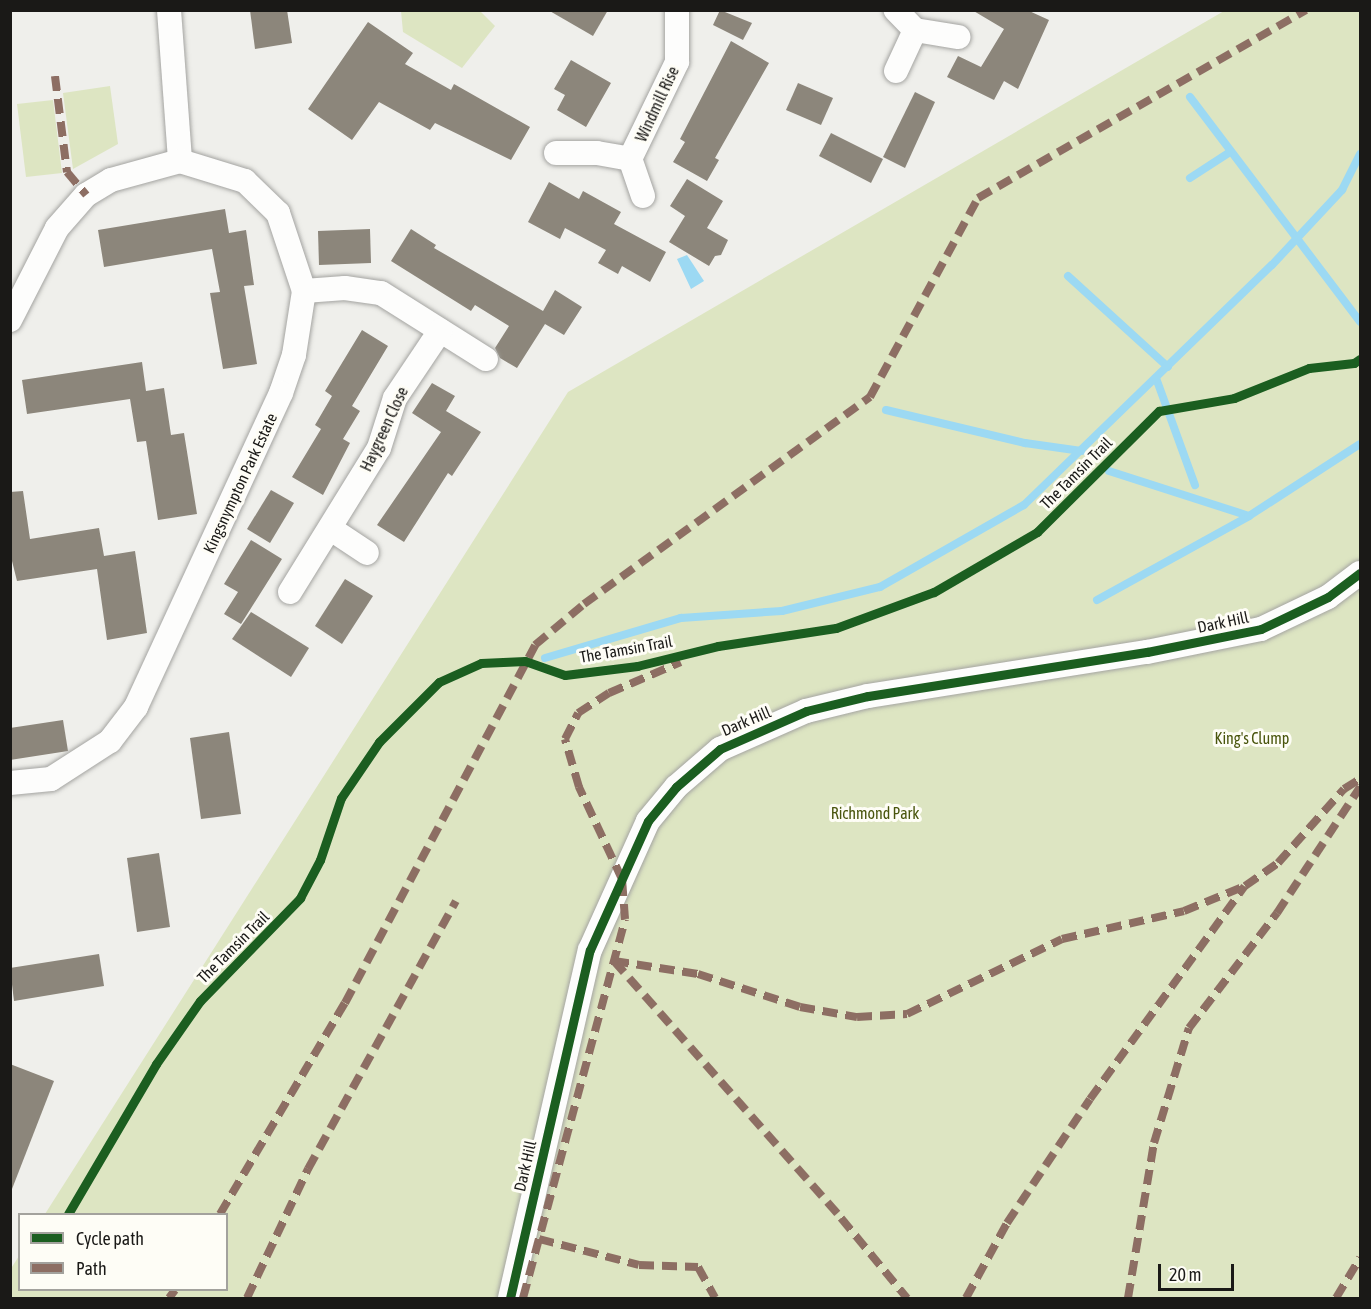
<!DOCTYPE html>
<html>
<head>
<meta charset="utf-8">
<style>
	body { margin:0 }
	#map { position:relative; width:1371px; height:1309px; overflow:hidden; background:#efefeb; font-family:"Asap Condensed",sans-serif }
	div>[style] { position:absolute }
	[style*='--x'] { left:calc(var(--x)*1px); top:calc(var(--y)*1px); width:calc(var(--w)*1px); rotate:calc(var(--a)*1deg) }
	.green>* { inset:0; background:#dde5c2 }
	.water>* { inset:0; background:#9cd9f3 }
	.stream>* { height:8px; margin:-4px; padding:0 4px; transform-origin:4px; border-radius:4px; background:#9cd9f3 }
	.building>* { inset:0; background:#8c867b }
	.roads { filter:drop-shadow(0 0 2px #a4a4a1) drop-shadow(0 0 2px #a4a4a1) }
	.street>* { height:24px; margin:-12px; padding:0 12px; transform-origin:12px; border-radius:12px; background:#fdfdfc }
	.quiet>* { height:8px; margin-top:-4px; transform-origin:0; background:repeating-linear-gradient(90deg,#8d6e63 0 15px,transparent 0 23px) }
	.cycleway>* { height:9px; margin:-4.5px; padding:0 4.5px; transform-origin:4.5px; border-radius:4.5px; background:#1b5e20 }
	span { translate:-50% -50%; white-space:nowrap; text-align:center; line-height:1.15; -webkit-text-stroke:6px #fefdf6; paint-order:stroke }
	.street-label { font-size:16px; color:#1a1917 }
	.park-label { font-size:16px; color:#49550d }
	.frame { position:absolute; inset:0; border:12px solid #1a1917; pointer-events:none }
	.legend { position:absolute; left:18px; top:1213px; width:210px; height:78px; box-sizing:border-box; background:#fefdf6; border:2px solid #a3a29d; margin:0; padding:8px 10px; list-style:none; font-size:18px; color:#1a1917 }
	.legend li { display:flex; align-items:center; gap:12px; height:30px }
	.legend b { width:30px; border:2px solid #a3a29d }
	.scale { position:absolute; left:1158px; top:1264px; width:76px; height:27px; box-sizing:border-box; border:3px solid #1a1917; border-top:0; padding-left:8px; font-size:18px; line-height:21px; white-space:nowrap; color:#1a1917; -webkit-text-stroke:4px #fefdf6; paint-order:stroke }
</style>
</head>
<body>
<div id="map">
	<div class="green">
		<i style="clip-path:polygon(401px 11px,480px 11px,495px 26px,462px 68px,403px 32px)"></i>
		<i style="clip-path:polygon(1224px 11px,1360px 11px,1360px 1298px,11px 1298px,10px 1270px,19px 1256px,20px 1290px,226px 1290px,226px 1214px,45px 1214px,568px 392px)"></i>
		<i style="clip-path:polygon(110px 86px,118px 144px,73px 169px,63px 93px)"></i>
		<i style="clip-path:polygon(53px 100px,62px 173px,26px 177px,17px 104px)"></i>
	</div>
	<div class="water">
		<i style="clip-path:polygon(687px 255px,704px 281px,691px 289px,677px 259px)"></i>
	</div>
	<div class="stream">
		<i style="--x:1190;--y:97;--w:282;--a:52.9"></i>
		<i style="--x:1190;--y:178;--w:48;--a:-33"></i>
		<i style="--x:1068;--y:276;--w:135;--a:42.3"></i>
		<i style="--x:1156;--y:378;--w:114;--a:70"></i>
		<i style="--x:886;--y:410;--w:143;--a:13.4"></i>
		<i style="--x:1025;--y:443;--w:57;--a:8.1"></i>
		<i style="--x:1109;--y:471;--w:147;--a:17.8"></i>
		<i style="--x:1097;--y:600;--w:174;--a:-28.9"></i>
		<i style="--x:1249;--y:516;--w:132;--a:-33"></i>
		<i style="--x:545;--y:658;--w:142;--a:-16.4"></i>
		<i style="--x:681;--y:618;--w:101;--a:-4"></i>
		<i style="--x:782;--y:611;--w:101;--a:-13.8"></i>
		<i style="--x:880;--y:587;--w:166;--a:-29.7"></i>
		<i style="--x:1024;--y:505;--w:345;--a:-44.1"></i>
		<i style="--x:1272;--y:265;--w:103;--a:-47"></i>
		<i style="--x:1342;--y:190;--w:40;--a:-63.4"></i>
	</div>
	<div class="building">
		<i style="clip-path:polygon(250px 10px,287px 10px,292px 43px,255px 49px)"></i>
		<i style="clip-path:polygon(548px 10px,608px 10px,593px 36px)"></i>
		<i style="clip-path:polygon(720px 10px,752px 23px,743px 40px,713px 25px)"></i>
		<i style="clip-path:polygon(972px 10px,1027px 10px,1049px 20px,1018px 89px,1004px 81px,994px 100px,947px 77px,958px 56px,981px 67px,1004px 29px)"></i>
		<i style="clip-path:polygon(368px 22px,413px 53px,405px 64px,451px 90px,454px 84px,530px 127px,511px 160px,435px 123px,430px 130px,379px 102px,352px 140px,308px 109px)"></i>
		<i style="clip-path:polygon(731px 41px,769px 63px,715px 158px,719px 160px,707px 181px,673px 162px,685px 142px,680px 139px)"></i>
		<i style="clip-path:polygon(571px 60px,611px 83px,586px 127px,557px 110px,565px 95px,554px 89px)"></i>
		<i style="clip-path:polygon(798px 83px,833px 98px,821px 125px,786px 110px)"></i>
		<i style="clip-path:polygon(915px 92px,935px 102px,905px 168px,883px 157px)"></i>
		<i style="clip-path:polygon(831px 133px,883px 159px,871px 183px,819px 156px)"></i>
		<i style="clip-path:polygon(687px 179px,723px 201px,707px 228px,728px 240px,721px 255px,715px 256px,709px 266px,669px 242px,685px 216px,670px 206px)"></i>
		<i style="clip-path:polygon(549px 182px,579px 199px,583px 191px,621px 212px,614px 224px,666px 252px,650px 282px,622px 266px,618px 274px,598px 263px,606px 250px,565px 228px,560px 239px,528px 222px)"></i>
		<i style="clip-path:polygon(225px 209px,229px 233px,246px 230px,254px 285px,244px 286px,257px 364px,223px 369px,210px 293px,220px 292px,212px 249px,104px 267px,98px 230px)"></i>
		<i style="clip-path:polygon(370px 229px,371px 263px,319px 265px,318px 231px)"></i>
		<i style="clip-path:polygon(411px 229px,436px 245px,434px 248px,543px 311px,555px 290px,582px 307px,564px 335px,545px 324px,517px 368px,500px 358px,495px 348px,509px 326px,475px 305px,471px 311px,391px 261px)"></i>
		<i style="clip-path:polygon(362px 330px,388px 346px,352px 406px,360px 411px,343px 439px,350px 443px,323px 495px,292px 477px,321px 429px,315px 425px,332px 396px,325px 391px)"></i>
		<i style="clip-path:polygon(142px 362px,146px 391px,164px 388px,171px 435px,184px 433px,197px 514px,158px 520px,146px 441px,137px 442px,130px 399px,27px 414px,22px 380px)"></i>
		<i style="clip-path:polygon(432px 383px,455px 396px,446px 411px,481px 432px,452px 476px,448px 473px,404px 542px,377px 525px,441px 432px,412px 413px)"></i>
		<i style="clip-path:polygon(271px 490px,294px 503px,270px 543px,247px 529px)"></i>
		<i style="clip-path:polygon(23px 491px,30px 539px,99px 528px,104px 556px,135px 551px,147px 633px,107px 640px,97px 569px,17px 581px,10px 553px,10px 492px)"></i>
		<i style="clip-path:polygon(251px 540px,282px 559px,241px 624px,224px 614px,238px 592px,224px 584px)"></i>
		<i style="clip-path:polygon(345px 579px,373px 596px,342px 644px,315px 626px)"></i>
		<i style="clip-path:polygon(251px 612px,309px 648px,291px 677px,232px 639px)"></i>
		<i style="clip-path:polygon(63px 720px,68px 751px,10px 760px,10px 728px)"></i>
		<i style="clip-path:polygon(229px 732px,241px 814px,201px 819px,190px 738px)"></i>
		<i style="clip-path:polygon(159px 853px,170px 927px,137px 932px,127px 858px)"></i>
		<i style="clip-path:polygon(99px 954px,104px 986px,14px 1001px,10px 968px)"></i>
		<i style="clip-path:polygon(10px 1064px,54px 1081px,12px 1189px,10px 1188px)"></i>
	</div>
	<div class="roads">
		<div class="street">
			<i style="--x:169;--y:10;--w:151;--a:85.8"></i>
			<i style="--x:915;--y:30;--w:44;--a:9.2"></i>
			<i style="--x:896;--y:71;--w:45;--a:-65.1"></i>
			<i style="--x:915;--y:30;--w:28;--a:-134"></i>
			<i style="--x:556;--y:153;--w:41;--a:0"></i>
			<i style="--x:597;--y:153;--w:34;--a:10"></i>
			<i style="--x:643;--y:196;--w:39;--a:-109"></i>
			<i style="--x:630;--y:159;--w:108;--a:-64.1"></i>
			<i style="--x:677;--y:62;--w:52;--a:-90"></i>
			<i style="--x:304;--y:291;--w:41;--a:-4.2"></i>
			<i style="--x:345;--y:288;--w:36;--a:8"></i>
			<i style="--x:381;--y:293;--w:124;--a:32.2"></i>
			<i style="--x:10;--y:320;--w:103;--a:-62.9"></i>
			<i style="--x:57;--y:228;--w:44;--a:-48.7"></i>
			<i style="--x:86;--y:195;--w:29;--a:-31"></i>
			<i style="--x:111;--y:180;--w:72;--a:-15.4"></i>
			<i style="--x:180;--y:161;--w:68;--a:17.1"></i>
			<i style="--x:245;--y:181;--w:46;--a:44.1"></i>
			<i style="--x:278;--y:213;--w:82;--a:71.6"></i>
			<i style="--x:304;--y:291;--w:65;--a:98.9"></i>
			<i style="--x:294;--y:355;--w:40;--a:108.9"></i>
			<i style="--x:281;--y:393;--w:346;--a:114.8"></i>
			<i style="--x:136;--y:707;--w:43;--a:127.4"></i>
			<i style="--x:110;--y:741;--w:70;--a:147.2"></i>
			<i style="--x:51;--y:779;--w:41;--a:174.4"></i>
			<i style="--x:331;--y:529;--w:43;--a:33.7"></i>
			<i style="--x:290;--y:592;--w:169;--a:-58.3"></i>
			<i style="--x:379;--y:448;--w:52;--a:-72.3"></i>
			<i style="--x:395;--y:398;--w:81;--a:-56.1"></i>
			<i style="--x:510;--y:1298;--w:357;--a:-77.1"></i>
			<i style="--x:590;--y:950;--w:141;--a:-65.8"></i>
			<i style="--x:648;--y:821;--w:44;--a:-50.5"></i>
			<i style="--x:676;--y:787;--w:58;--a:-40.8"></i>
			<i style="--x:720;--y:749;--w:94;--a:-23.8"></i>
			<i style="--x:806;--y:711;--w:64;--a:-13.6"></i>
			<i style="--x:868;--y:696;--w:282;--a:-9"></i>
			<i style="--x:1147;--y:652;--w:116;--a:-11.4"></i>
			<i style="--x:1261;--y:629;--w:74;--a:-25.5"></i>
			<i style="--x:1328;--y:597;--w:40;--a:-37"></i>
		</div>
	</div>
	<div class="quiet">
		<i style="--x:55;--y:76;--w:97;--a:82.9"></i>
		<i style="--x:67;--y:172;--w:30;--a:50"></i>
		<i style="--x:614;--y:961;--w:85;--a:8.8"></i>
		<i style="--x:698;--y:974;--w:107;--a:17.9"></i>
		<i style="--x:800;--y:1007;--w:58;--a:10"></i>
		<i style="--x:857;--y:1017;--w:50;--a:-3.4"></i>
		<i style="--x:907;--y:1014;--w:172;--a:-25.8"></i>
		<i style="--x:1062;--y:939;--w:125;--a:-12.9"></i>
		<i style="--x:1184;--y:911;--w:66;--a:-22.3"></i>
		<i style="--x:1245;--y:886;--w:40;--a:-34.9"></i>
		<i style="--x:1278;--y:863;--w:99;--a:-48.3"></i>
		<i style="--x:1344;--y:789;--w:19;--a:-32"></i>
		<i style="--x:614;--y:961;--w:343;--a:48.5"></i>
		<i style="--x:841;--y:1218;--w:104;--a:50.5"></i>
		<i style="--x:220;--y:1214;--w:245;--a:-59.4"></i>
		<i style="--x:345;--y:1003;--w:405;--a:-62"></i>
		<i style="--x:535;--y:645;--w:64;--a:-39.9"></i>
		<i style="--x:584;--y:604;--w:353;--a:-35.9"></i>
		<i style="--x:870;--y:397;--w:226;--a:-61.5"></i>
		<i style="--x:978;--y:198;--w:378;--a:-29.8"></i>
		<i style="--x:539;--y:1239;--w:103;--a:14.6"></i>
		<i style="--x:639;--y:1265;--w:59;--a:1.9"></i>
		<i style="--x:698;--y:1267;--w:35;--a:61"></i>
		<i style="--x:169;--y:1298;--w:10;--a:-53"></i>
		<i style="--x:247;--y:1298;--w:143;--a:-64.7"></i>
		<i style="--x:308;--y:1169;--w:306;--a:-61.1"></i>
		<i style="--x:523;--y:1298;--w:392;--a:-74.9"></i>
		<i style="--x:625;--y:919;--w:40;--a:-94.3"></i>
		<i style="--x:622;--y:879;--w:102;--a:-115.1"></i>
		<i style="--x:579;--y:787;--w:50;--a:-106.3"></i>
		<i style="--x:565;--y:739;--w:29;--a:-63"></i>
		<i style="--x:578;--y:713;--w:37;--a:-33"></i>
		<i style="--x:609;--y:693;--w:78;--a:-23.3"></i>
		<i style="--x:966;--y:1298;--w:85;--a:-61.3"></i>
		<i style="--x:1007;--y:1223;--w:149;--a:-56.2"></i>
		<i style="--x:1090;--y:1099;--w:263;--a:-54"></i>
		<i style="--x:1128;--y:1298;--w:157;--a:-80.5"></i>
		<i style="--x:1154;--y:1143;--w:120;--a:-73.1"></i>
		<i style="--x:1189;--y:1028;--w:145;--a:-52.6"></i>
		<i style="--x:1277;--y:913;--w:151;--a:-56.6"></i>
		<i style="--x:1336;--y:1298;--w:47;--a:-59"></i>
	</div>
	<div class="cycleway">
		<i style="--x:68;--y:1214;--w:174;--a:-59.6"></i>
		<i style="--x:156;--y:1064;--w:77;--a:-55.1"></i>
		<i style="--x:200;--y:1001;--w:144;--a:-45.8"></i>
		<i style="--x:300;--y:898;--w:43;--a:-62.2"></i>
		<i style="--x:320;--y:860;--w:65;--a:-71.3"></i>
		<i style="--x:341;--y:798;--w:68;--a:-55.8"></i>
		<i style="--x:379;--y:742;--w:85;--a:-45"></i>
		<i style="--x:439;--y:682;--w:46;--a:-24.3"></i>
		<i style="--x:481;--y:663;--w:44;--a:-2.6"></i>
		<i style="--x:525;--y:661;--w:42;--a:19.3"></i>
		<i style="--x:565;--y:675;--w:73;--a:-7.1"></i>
		<i style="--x:637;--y:666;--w:83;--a:-13.9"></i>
		<i style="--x:718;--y:646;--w:119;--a:-8.7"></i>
		<i style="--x:836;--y:628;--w:104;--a:-20.2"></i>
		<i style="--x:934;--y:592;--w:119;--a:-30.2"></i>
		<i style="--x:1037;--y:532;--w:172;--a:-44.8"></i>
		<i style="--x:1159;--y:411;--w:76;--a:-9.8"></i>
		<i style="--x:1234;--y:398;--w:81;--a:-21.8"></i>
		<i style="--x:1309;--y:368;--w:45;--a:-6.3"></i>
		<i style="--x:1354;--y:363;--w:7;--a:-34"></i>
		<i style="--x:510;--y:1298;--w:357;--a:-77.1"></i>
		<i style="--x:590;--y:950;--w:141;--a:-65.8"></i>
		<i style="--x:648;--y:821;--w:44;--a:-50.5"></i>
		<i style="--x:676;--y:787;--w:58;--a:-40.8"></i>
		<i style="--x:720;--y:749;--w:94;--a:-23.8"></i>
		<i style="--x:806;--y:711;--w:64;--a:-13.6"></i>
		<i style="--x:868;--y:696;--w:282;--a:-9"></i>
		<i style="--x:1147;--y:652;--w:116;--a:-11.4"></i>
		<i style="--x:1261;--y:629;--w:74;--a:-25.5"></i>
		<i style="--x:1328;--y:597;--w:40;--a:-37"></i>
	</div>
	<div class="street-label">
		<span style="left:657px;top:104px;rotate:-65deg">Windmill Rise</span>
		<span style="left:384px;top:429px;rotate:-65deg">Haygreen Close</span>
		<span style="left:1076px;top:473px;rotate:-45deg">The Tamsin Trail</span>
		<span style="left:240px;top:483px;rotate:-65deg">Kingsnympton Park Estate</span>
		<span style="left:1223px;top:622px;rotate:-12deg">Dark Hill</span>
		<span style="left:626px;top:649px;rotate:-10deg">The Tamsin Trail</span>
		<span style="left:746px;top:721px;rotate:-23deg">Dark Hill</span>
		<span style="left:233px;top:947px;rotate:-45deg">The Tamsin Trail</span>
		<span style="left:525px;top:1166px;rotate:-77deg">Dark Hill</span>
	</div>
	<div class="park-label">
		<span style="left:1252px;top:738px">King's Clump</span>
		<span style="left:875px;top:813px">Richmond Park</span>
	</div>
	<div class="frame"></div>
	<ul class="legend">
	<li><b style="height:8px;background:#1b5e20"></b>Cycle path</li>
	<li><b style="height:8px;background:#8d6e63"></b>Path</li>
	</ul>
	<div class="scale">20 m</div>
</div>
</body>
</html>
